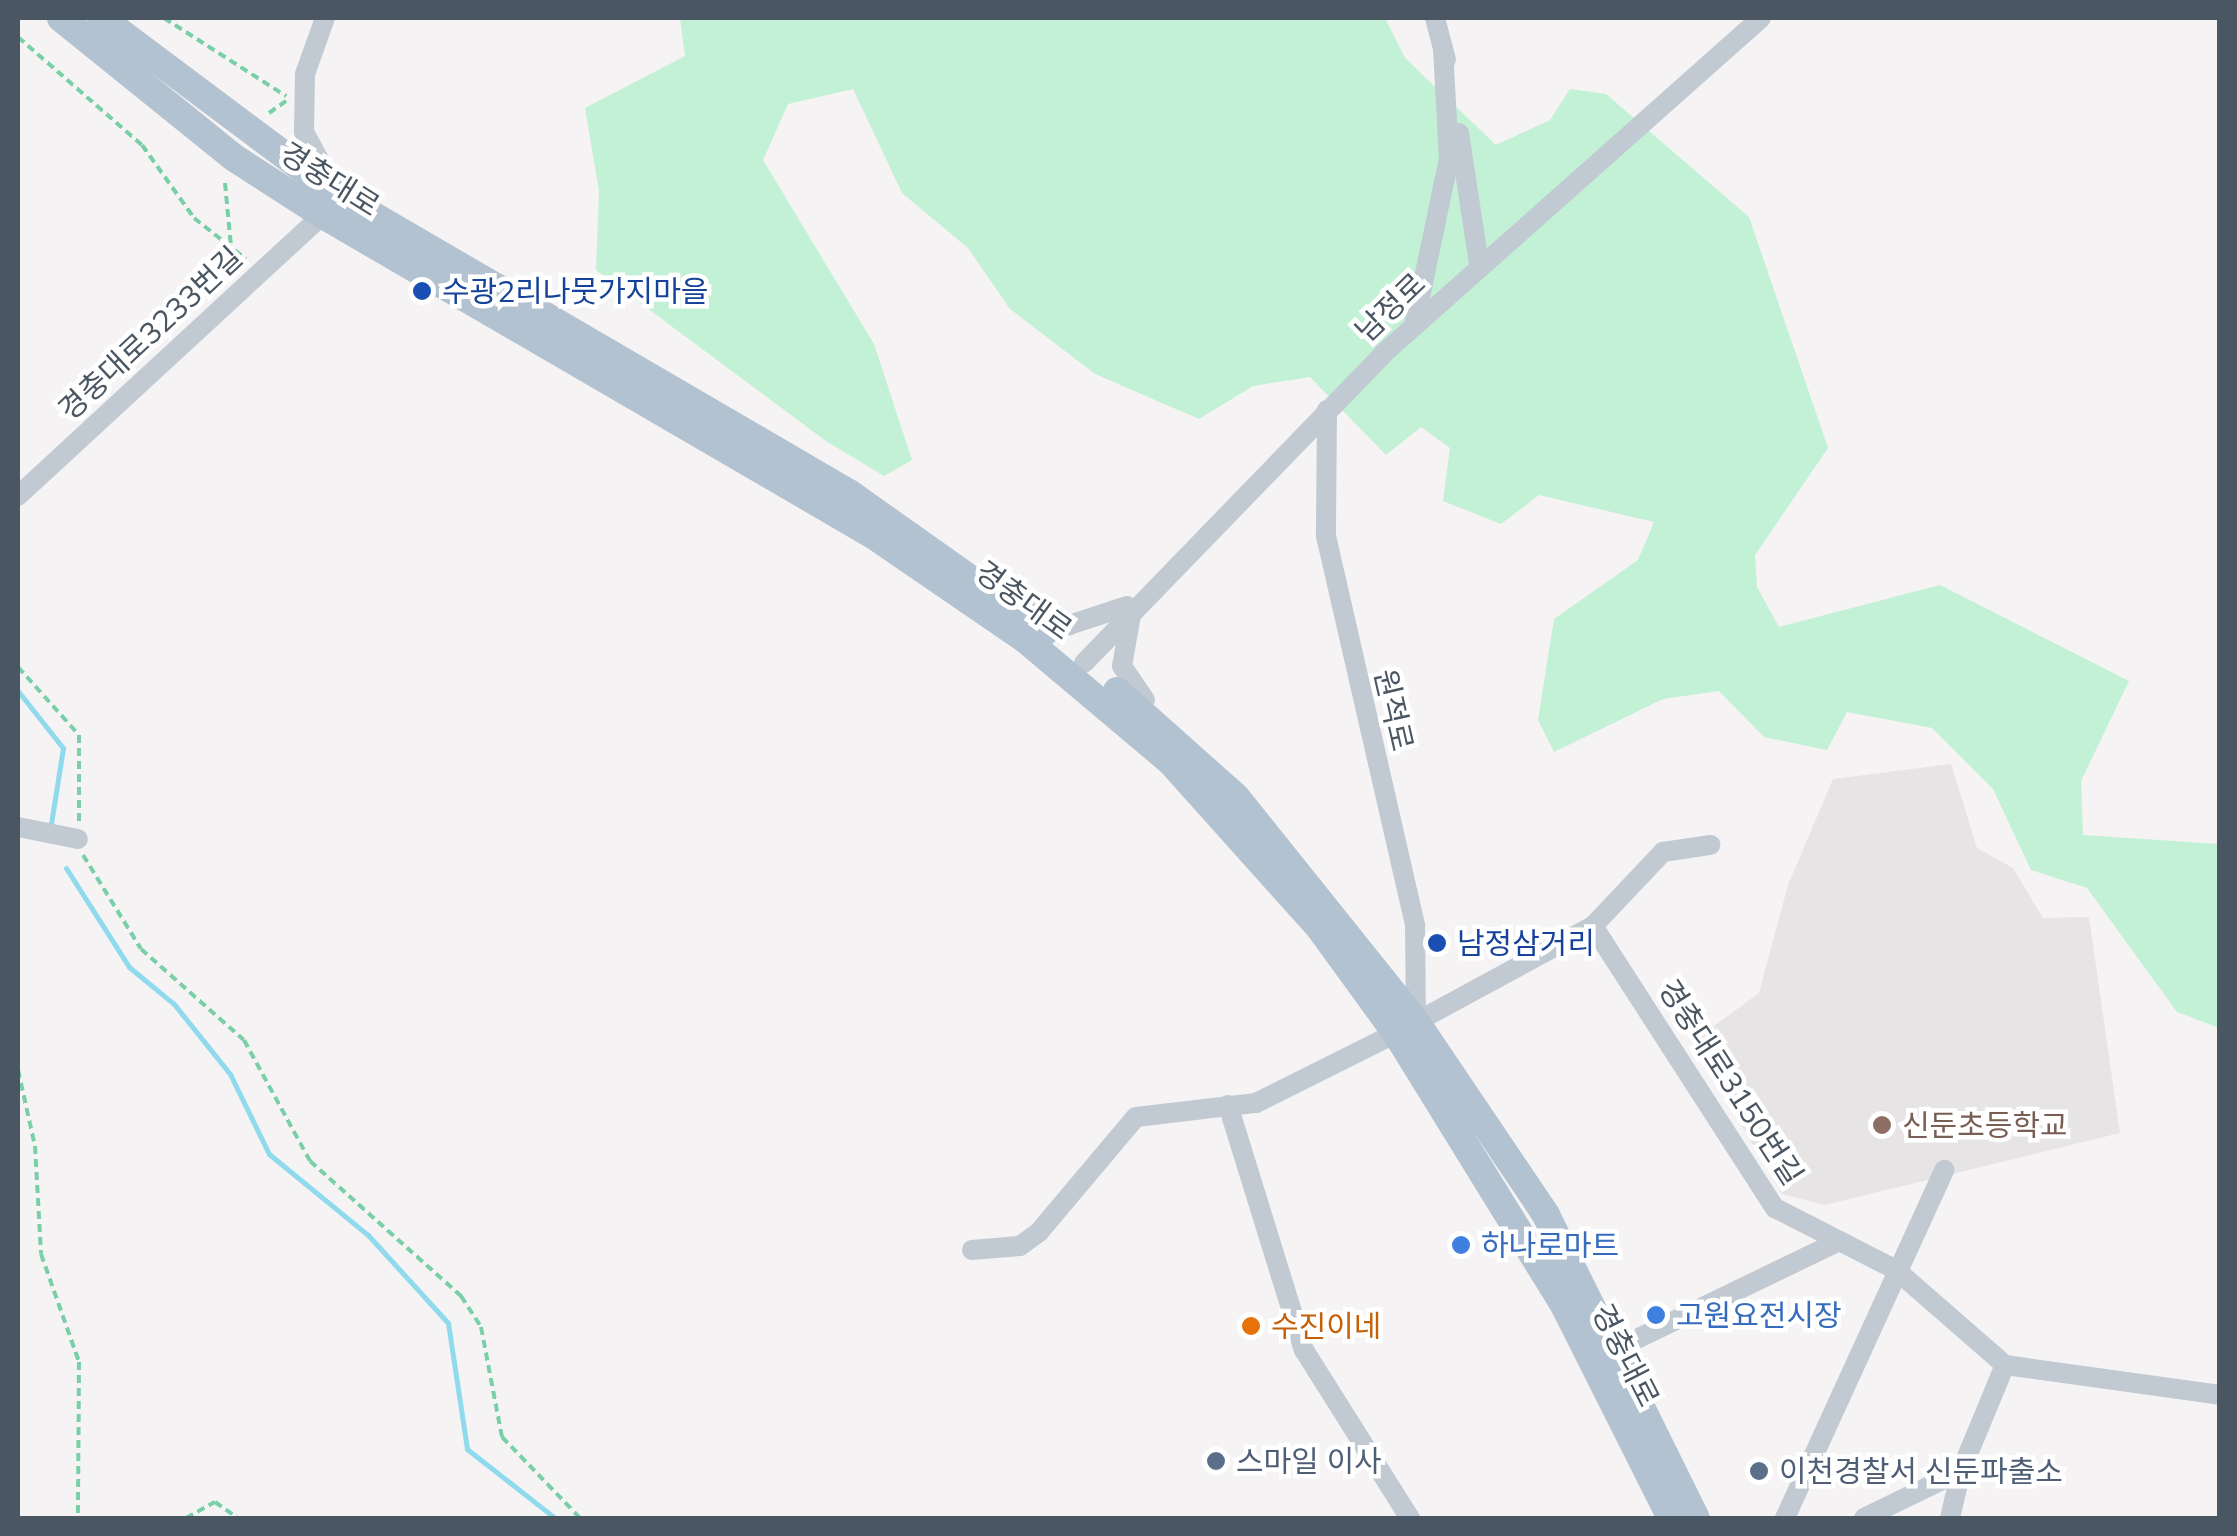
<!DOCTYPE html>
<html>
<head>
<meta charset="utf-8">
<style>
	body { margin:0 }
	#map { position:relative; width:2237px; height:1536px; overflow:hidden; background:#f5f3f3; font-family:Mulish,"Noto Sans KR",sans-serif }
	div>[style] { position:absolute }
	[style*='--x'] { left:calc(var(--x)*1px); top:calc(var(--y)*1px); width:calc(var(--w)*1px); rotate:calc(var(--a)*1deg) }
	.education>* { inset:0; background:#e6e4e5 }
	.green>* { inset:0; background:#c3f1d5 }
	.stream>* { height:5px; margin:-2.5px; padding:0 2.5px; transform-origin:2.5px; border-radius:2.5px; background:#90daee }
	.path>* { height:4px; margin-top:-2px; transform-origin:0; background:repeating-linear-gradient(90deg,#7ad0a6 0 8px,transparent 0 13px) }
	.minor>* { height:20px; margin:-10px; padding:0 10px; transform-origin:10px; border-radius:10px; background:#c1cad2 }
	.major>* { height:28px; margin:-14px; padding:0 14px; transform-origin:14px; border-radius:14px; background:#b3c2d1 }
	.dots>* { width:28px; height:28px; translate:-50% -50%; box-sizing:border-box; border:5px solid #fff; border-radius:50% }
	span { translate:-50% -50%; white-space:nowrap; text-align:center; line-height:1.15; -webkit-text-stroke:9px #fff; paint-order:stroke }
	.street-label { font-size:30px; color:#4a5661 }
	.transit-label { font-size:30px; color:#164399 }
	.left { translate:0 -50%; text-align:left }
	.education-label { font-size:30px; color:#785e54 }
	.shop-label { font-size:30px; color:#366cbe }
	.food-label { font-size:30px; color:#c56008 }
	.service-label { font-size:30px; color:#4e5e75 }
	.frame { position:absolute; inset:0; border:20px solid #4a5661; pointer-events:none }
</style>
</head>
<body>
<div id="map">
	<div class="education">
		<i style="clip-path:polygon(1951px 764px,1977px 848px,2013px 868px,2043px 918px,2089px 917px,2120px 1133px,1825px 1205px,1782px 1194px,1692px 1042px,1759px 993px,1788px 885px,1833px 779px)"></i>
	</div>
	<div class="green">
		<i style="clip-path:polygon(680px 18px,1385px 18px,1405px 58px,1496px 145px,1550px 120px,1570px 89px,1606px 94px,1749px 217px,1828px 448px,1755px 555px,1757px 587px,1779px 627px,1940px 585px,2129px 681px,2081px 781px,2083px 835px,2219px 844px,2219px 1028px,2177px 1012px,2087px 888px,2031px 870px,1993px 789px,1932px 728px,1847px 712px,1827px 750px,1764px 737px,1719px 691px,1663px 699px,1554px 752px,1538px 720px,1554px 619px,1638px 560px,1654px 522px,1539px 495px,1501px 524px,1443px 501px,1450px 448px,1421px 427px,1386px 455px,1310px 377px,1253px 386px,1199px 419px,1095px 374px,1010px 309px,968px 248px,902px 193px,853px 89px,788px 104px,763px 160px,874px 344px,912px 460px,884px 476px,826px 441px,596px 270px,599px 191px,585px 108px,685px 56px)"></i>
	</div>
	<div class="stream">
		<i style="--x:18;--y:691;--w:73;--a:51.7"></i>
		<i style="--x:63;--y:748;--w:77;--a:99"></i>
		<i style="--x:66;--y:868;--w:117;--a:57.5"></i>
		<i style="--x:129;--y:967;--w:58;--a:39.4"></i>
		<i style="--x:174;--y:1004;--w:90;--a:51.3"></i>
		<i style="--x:230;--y:1074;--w:89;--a:64"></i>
		<i style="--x:269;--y:1154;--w:128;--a:39.3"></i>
		<i style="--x:368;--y:1235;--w:119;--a:47.7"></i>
		<i style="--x:448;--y:1323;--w:127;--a:81.4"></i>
		<i style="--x:467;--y:1449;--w:112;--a:38.1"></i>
	</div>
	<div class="path">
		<i style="--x:164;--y:18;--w:145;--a:32.6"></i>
		<i style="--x:18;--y:37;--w:164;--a:41.1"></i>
		<i style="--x:142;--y:145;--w:90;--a:54.5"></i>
		<i style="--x:194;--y:218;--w:66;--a:38.3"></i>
		<i style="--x:269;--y:113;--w:21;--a:-35"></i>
		<i style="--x:225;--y:183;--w:64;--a:84.6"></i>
		<i style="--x:18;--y:667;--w:91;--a:48.1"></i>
		<i style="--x:79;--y:735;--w:88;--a:90"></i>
		<i style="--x:83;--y:855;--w:110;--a:58.3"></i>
		<i style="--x:141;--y:949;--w:137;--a:41.5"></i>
		<i style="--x:244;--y:1040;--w:138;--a:61.4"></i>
		<i style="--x:310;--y:1161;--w:203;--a:41.8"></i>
		<i style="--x:461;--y:1296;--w:37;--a:57"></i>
		<i style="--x:481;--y:1327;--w:112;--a:79.2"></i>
		<i style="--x:502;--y:1437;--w:112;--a:46.1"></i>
		<i style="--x:18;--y:1070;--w:78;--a:77.4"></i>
		<i style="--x:35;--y:1146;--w:108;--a:86.8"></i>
		<i style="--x:41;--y:1254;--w:114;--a:70.6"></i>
		<i style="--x:79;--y:1362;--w:156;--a:90.4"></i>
		<i style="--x:186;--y:1518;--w:33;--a:-29"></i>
		<i style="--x:215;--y:1502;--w:28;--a:35"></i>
	</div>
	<div class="minor">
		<i style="--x:325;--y:18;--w:59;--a:109.7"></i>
		<i style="--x:305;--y:74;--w:58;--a:91"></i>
		<i style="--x:304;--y:132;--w:65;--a:61.5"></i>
		<i style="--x:1435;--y:18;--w:43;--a:75.3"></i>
		<i style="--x:1459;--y:133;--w:133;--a:81.3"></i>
		<i style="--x:1414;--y:326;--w:171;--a:-78.2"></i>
		<i style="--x:1449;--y:159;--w:111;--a:-93.1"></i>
		<i style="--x:1327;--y:410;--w:126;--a:90.5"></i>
		<i style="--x:1326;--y:536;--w:400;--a:77.1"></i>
		<i style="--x:1415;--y:926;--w:96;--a:89.4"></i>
		<i style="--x:18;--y:496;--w:415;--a:-42.7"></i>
		<i style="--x:1032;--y:611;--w:40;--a:21"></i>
		<i style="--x:1069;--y:625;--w:61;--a:-18.1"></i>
		<i style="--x:1131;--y:615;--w:52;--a:100"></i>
		<i style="--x:1122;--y:666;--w:41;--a:55.9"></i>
		<i style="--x:1084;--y:663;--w:431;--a:-45.9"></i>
		<i style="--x:1384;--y:353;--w:504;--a:-41.62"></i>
		<i style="--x:18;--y:827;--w:61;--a:11.3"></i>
		<i style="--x:1593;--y:926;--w:336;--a:57.2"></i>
		<i style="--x:1775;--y:1208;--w:136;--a:27.1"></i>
		<i style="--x:1896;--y:1270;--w:145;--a:41.1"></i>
		<i style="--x:2005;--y:1365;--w:217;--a:7.9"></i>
		<i style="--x:1416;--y:1022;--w:201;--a:-28.5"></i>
		<i style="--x:1593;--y:926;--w:102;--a:-46.6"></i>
		<i style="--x:1663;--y:852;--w:48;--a:-8.5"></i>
		<i style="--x:1228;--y:1105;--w:257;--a:72.8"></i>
		<i style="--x:1304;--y:1350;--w:199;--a:57.8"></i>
		<i style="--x:972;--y:1250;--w:48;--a:-4.8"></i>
		<i style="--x:1020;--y:1246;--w:24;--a:-36"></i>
		<i style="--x:1039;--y:1232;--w:150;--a:-49.9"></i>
		<i style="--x:1136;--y:1117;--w:121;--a:-6.7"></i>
		<i style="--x:1256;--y:1103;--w:157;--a:-26.6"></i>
		<i style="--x:1616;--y:1349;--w:248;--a:-25.8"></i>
		<i style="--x:1785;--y:1518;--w:383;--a:-65.4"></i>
		<i style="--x:1864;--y:1518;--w:108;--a:-25.9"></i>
		<i style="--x:1961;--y:1471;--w:115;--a:-67.5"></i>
		<i style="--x:1950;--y:1518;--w:48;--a:-76.8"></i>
	</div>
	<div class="major">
		<i style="--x:61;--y:18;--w:221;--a:38.9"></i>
		<i style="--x:233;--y:157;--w:107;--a:32.8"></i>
		<i style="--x:323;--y:215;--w:636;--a:30.19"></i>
		<i style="--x:873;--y:535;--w:184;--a:34.4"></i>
		<i style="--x:1025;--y:639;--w:189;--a:40.1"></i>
		<i style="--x:1170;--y:761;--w:223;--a:48.1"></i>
		<i style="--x:1319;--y:927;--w:131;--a:54"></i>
		<i style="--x:1396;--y:1033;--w:320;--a:58.3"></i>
		<i style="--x:1564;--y:1305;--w:238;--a:63.3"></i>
		<i style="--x:101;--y:18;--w:296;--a:36.8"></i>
		<i style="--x:338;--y:195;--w:592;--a:30.25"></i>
		<i style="--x:849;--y:493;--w:240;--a:35.3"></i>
		<i style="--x:1117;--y:691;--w:159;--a:41.7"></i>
		<i style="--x:1236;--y:797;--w:288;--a:51.3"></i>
		<i style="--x:1416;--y:1022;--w:233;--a:56"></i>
		<i style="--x:1546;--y:1215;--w:338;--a:63.7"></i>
	</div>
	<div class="dots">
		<i style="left:422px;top:291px;background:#1a4fb4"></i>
		<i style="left:1437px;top:943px;background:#1a4fb4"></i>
		<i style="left:1882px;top:1125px;background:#8d6e63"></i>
		<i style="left:1461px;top:1245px;background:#3f7fe0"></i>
		<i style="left:1656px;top:1315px;background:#3f7fe0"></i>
		<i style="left:1251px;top:1326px;background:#e8710a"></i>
		<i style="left:1216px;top:1461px;background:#5c6f8a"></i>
		<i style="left:1759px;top:1471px;background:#5c6f8a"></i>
	</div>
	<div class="street-label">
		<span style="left:330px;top:179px;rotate:32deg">경충대로</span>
		<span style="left:1390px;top:307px;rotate:-44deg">남정로</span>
		<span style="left:150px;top:333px;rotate:-43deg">경충대로3233번길</span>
		<span style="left:1024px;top:600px;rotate:36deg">경충대로</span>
		<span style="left:1394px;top:710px;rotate:77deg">원적로</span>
		<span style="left:1731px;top:1082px;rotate:57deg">경충대로3150번길</span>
		<span style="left:1626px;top:1355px;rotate:63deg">경충대로</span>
	</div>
	<div class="transit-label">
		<span class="left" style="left:442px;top:291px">수광2리나뭇가지마을</span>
		<span class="left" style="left:1457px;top:943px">남정삼거리</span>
	</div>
	<div class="education-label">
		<span class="left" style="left:1902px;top:1125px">신둔초등학교</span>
	</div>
	<div class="shop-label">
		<span class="left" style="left:1481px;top:1245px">하나로마트</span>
		<span class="left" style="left:1676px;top:1315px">고원요전시장</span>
	</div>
	<div class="food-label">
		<span class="left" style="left:1271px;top:1326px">수진이네</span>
	</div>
	<div class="service-label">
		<span class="left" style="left:1236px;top:1461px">스마일 이사</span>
		<span class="left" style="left:1779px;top:1471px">이천경찰서 신둔파출소</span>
	</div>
	<div class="frame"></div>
</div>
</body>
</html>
